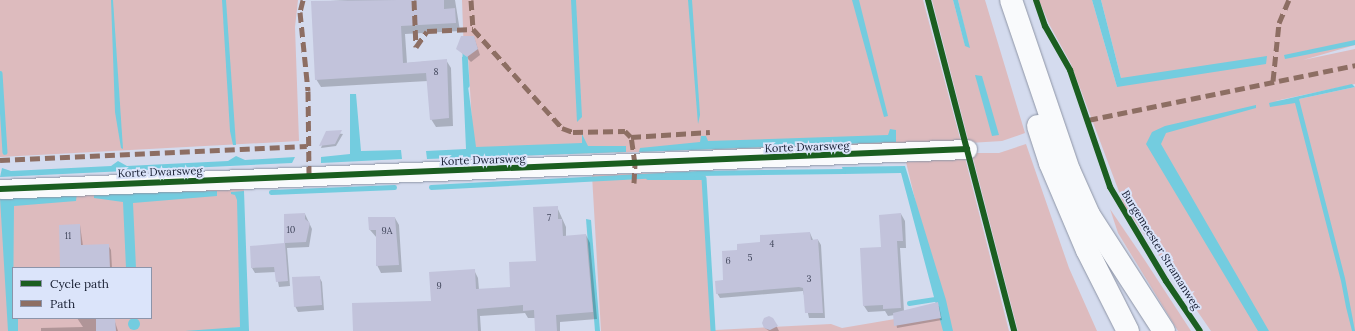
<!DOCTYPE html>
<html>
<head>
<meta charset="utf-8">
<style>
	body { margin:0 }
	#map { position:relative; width:1355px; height:331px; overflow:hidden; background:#d4dbee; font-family:Lora,serif }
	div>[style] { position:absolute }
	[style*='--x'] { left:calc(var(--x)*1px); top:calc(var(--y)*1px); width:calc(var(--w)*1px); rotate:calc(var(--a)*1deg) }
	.green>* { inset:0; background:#ddbbbe }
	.water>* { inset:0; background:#73ccdf }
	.round { border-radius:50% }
	.shadow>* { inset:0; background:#0003 }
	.stream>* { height:4.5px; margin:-2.25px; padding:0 2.25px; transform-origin:2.25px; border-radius:2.25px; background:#73ccdf }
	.building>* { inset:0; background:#c2c3db }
	.roads { filter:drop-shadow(0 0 1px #8e95a6) drop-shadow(0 0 1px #8e95a6) }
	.minor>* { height:19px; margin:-9.5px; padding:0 9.5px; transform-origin:9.5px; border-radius:9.5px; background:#f9fafc }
	.secondary>* { height:22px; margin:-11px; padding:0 11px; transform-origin:11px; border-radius:11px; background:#f9fafc }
	.quiet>* { height:5px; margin-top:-2.5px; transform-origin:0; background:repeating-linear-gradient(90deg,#8d6e63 0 10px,transparent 0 15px) }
	.cycleway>* { height:6px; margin:-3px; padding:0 3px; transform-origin:3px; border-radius:3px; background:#1b5e20 }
	span { translate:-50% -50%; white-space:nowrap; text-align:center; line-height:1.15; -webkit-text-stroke:4px #dbe4fa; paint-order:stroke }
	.number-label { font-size:9px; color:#43485d }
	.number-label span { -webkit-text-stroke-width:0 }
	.street-label { font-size:11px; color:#161d31 }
	.legend { position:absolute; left:12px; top:267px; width:140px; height:52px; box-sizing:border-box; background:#dbe4fa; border:1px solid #8c94aa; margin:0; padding:5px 7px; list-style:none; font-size:12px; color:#161d31 }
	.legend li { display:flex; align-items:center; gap:8px; height:20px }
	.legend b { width:20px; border:1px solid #8c94aa }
</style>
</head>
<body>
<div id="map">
	<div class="green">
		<i style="clip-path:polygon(0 0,298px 0,295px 27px,299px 141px,0 157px)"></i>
		<i style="clip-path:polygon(462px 0,923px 0,961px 142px,474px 157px,468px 56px,464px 56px)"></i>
		<i style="clip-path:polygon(932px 0,953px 0,965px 45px,969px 47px,958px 0,985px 0,1025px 133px,1002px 141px,969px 143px)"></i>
		<i style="clip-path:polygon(1039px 0,1092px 0,1117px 87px,1121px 78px,1101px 0,1355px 0,1355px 45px,1303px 60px,1355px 49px,1355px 84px,1275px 101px,1299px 99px,1355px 87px,1355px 331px,1211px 331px,1124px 205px,1071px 64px,1049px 24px)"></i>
		<i style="clip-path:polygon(1026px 144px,1069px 268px,1097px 331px,1018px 331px,973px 158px,976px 153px,999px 153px)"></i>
		<i style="clip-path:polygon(965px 158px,1009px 331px,601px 331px,592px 175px,705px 171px,715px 330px,831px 324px,842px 328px,942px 311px,906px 162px)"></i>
		<i style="clip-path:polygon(evenodd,244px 188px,240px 327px,209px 331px,0 331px,0 198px,244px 188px,13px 268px,151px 268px,151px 318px,13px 318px,13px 268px)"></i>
		<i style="clip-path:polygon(1110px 209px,1144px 259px,1191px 331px,1178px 331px,1118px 233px)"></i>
	</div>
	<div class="water">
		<i style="clip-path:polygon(111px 0,113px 0,123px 149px,121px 148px,115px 112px)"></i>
		<i style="clip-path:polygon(222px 0,226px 0,236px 145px,233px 145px,230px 131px)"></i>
		<i style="clip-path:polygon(571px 0,576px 0,582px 117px,577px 122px)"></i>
		<i style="clip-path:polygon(688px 0,692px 0,700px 115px,698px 124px)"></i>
		<i style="clip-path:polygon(852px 0,859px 0,888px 116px,884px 117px)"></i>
		<i style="clip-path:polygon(953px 0,958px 0,970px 48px,965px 46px)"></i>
		<i style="clip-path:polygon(1092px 0,1101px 0,1121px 78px,1267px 56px,1266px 64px,1117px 87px)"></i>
		<i style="clip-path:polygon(1355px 40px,1355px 45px,1285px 59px,1284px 55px)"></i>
		<i style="clip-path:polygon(464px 56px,476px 147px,582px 143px,582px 134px,588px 146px,626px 146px,626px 152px,427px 159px,426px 151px,466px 149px,462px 57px)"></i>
		<i style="clip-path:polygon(975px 75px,982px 76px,999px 135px,992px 136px)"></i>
		<i style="clip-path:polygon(1352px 84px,1355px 87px,1299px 99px,1345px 278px,1355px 331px,1352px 331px,1346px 307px,1341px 281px,1295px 103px,1270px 107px,1269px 103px)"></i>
		<i style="clip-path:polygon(350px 94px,356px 94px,361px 151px,401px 150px,402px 159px,321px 163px,321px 157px,350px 154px)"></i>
		<i style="clip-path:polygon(1256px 105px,1256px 108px,1166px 133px,1161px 144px,1269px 331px,1258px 331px,1146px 144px,1152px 132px,1165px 126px)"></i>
		<i style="clip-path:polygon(890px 129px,896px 130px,896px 142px,639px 152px,640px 148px,700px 142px,701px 136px,706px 136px,708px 141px,888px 135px)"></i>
		<i style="clip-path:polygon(236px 156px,245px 160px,295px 157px,292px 163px,0 177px,2px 168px,11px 171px,111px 166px,118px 161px,127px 166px,228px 161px)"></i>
		<i style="clip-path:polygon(905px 166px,946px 300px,953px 331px,943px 331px,901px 173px,844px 174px,842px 167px)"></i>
		<i style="clip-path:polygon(217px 191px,217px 196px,133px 203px,136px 268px,126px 268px,123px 202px,94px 198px,94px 193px)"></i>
		<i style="clip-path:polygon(244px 191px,249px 331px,185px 331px,240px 327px,237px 200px,235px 195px,231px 194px,231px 192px)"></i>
		<i style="clip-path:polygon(77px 193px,76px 201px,14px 206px,13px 318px,18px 318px,18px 331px,8px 331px,0 198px)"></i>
		<i style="clip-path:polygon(586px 219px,591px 220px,600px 331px,595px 331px)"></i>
		<i class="round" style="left:128px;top:318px;width:12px;height:12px"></i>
	</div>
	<div class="shadow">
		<i style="clip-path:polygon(348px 0,455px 0,460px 31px,405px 34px,407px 63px,446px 60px,451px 68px,453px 126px,436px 127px,431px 119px,428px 81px,321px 87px,316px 79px,312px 2px)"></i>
		<i style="clip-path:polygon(474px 37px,480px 55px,471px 62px,457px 48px)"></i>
		<i style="clip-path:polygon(327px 132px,343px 134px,336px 146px,321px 148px)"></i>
		<i style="clip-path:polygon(557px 207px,566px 227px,566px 237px,586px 235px,590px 243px,597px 319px,560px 322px,560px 331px,536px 331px,536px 318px,528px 318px,525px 313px,480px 316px,481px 331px,422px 331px,432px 302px,474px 270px,478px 278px,479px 290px,511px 288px,537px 262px)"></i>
		<i style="clip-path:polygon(305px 214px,312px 229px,309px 247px,287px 248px,290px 286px,279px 287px,276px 272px,255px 273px,252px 268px,285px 243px,285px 215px)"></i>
		<i style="clip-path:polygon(901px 214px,905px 221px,906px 248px,900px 248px,904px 311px,939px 306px,942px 320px,897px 328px,895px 315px,888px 316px,885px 311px,868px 312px,864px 306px,882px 248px)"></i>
		<i style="clip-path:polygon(370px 218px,395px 218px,399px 225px,402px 272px,381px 273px,377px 265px,377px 238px,370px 230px)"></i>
		<i style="clip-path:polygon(80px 225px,83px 246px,108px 245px,111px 250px,112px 268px,61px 268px)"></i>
		<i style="clip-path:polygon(810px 233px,813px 240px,818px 240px,821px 245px,825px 318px,809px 318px,803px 291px,720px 298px,717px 293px,738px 251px)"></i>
		<i style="clip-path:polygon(319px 277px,322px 282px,324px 310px,298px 312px,295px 306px)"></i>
		<i style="clip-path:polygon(77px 318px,114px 319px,118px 331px,41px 331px,41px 328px,83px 327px)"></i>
		<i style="clip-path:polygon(773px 319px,779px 331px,769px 331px,765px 328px)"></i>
	</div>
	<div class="stream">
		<i style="--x:465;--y:54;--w:31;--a:86"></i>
		<i style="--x:0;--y:73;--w:79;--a:86.4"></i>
		<i style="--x:648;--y:178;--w:56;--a:0"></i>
		<i style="--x:704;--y:178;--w:153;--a:86.6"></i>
		<i style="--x:431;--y:187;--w:267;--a:-3"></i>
		<i style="--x:698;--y:173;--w:145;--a:-0.8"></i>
		<i style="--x:271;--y:192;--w:123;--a:-2.3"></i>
		<i style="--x:909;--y:303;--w:26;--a:-9"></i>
	</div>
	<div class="building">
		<i style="clip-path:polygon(399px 0,444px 0,444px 9px,455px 8px,456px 23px,401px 26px,403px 63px,447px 59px,449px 118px,430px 120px,426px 73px,315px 80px,311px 1px)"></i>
		<i style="clip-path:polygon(461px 36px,474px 36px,478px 49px,467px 57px,456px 49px)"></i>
		<i style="clip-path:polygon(342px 130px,335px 144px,319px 146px,326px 131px)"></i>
		<i style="clip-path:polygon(558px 206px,558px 219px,562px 219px,563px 236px,586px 234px,593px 312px,556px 315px,557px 331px,535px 331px,534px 310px,523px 311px,523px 305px,477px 309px,478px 331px,353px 331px,352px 303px,431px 301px,429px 272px,475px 269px,476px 289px,510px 287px,509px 262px,536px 261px,533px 207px)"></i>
		<i style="clip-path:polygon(305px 213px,305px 219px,310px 223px,306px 242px,285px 243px,288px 281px,276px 282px,274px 267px,251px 268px,250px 246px,284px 243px,284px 214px)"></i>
		<i style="clip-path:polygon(901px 213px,903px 241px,897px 241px,901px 308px,883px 309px,883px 305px,863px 306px,860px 248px,881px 247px,879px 215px)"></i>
		<i style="clip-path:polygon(368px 217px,395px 217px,399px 265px,376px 266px,376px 230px,369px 230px)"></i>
		<i style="clip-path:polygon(80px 224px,81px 245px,109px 244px,110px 268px,60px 268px,59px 225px)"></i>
		<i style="clip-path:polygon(810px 232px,811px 240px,818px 239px,823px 313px,805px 313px,803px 288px,799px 287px,716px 294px,715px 281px,723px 280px,722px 251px,737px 250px,737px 244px,760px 242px,760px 235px)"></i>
		<i style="clip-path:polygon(320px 276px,322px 305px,294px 307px,292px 277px)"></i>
		<i style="clip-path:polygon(938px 302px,941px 318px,894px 326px,893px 313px)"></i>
		<i style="clip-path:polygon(769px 316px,773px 318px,778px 326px,770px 330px,764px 328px,762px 323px,764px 318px)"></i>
		<i style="clip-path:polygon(96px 318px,115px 318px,116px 331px,96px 331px)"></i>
	</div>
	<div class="roads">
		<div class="minor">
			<i style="--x:0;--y:189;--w:968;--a:-2.37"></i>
		</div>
		<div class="secondary">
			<i style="--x:1011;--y:0;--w:180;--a:71.2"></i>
			<i style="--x:1069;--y:170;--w:49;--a:66"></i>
			<i style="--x:1089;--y:215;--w:138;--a:57.1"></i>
			<i style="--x:1038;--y:126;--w:39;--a:72"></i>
			<i style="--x:1050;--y:163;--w:95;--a:67"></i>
			<i style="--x:1087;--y:250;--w:91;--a:63.2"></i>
		</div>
	</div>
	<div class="quiet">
		<i style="--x:303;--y:0;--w:12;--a:104"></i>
		<i style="--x:300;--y:12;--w:79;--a:84.2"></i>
		<i style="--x:308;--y:91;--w:85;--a:89.3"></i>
		<i style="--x:414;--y:0;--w:47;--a:87.6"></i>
		<i style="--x:471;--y:0;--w:29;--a:86"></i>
		<i style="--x:473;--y:29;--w:133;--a:48"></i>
		<i style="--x:562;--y:128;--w:12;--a:20"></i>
		<i style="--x:573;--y:132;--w:52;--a:-1.1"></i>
		<i style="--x:625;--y:131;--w:8;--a:45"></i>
		<i style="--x:416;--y:47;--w:19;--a:-55"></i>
		<i style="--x:427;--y:31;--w:46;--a:-2.5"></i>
		<i style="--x:1273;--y:81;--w:58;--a:-84.1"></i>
		<i style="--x:1279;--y:23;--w:25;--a:-67"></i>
		<i style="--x:1088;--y:120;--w:273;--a:-11.6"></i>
		<i style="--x:0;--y:160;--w:307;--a:-2.6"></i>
		<i style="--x:634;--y:183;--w:19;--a:-87"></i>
		<i style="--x:635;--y:164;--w:27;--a:-98"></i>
		<i style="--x:631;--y:137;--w:79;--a:-3.6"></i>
	</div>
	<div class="cycleway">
		<i style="--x:928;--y:0;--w:342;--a:75.4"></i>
		<i style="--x:1036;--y:0;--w:28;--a:71"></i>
		<i style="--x:1045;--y:26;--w:51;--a:60.4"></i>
		<i style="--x:1070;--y:70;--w:124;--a:71.1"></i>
		<i style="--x:1110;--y:187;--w:109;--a:59.2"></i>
		<i style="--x:1166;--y:281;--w:60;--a:55.8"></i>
		<i style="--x:0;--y:189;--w:968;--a:-2.37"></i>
	</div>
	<div class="number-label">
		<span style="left:436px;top:72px">8</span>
		<span style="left:549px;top:218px">7</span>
		<span style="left:291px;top:230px">10</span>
		<span style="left:387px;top:231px">9A</span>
		<span style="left:68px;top:236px">11</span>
		<span style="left:772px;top:244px">4</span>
		<span style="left:750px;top:258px">5</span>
		<span style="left:728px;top:261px">6</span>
		<span style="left:809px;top:279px">3</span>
		<span style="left:439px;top:286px">9</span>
	</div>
	<div class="street-label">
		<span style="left:807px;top:147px;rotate:-2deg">Korte Dwarsweg</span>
		<span style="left:483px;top:160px;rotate:-2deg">Korte Dwarsweg</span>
		<span style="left:160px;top:172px;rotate:-2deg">Korte Dwarsweg</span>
		<span style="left:1161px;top:250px;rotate:58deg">Burgemeester Stramanweg</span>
	</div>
	<ul class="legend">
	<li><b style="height:5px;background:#1b5e20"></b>Cycle path</li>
	<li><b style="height:5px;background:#8d6e63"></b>Path</li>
	</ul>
</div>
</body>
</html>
